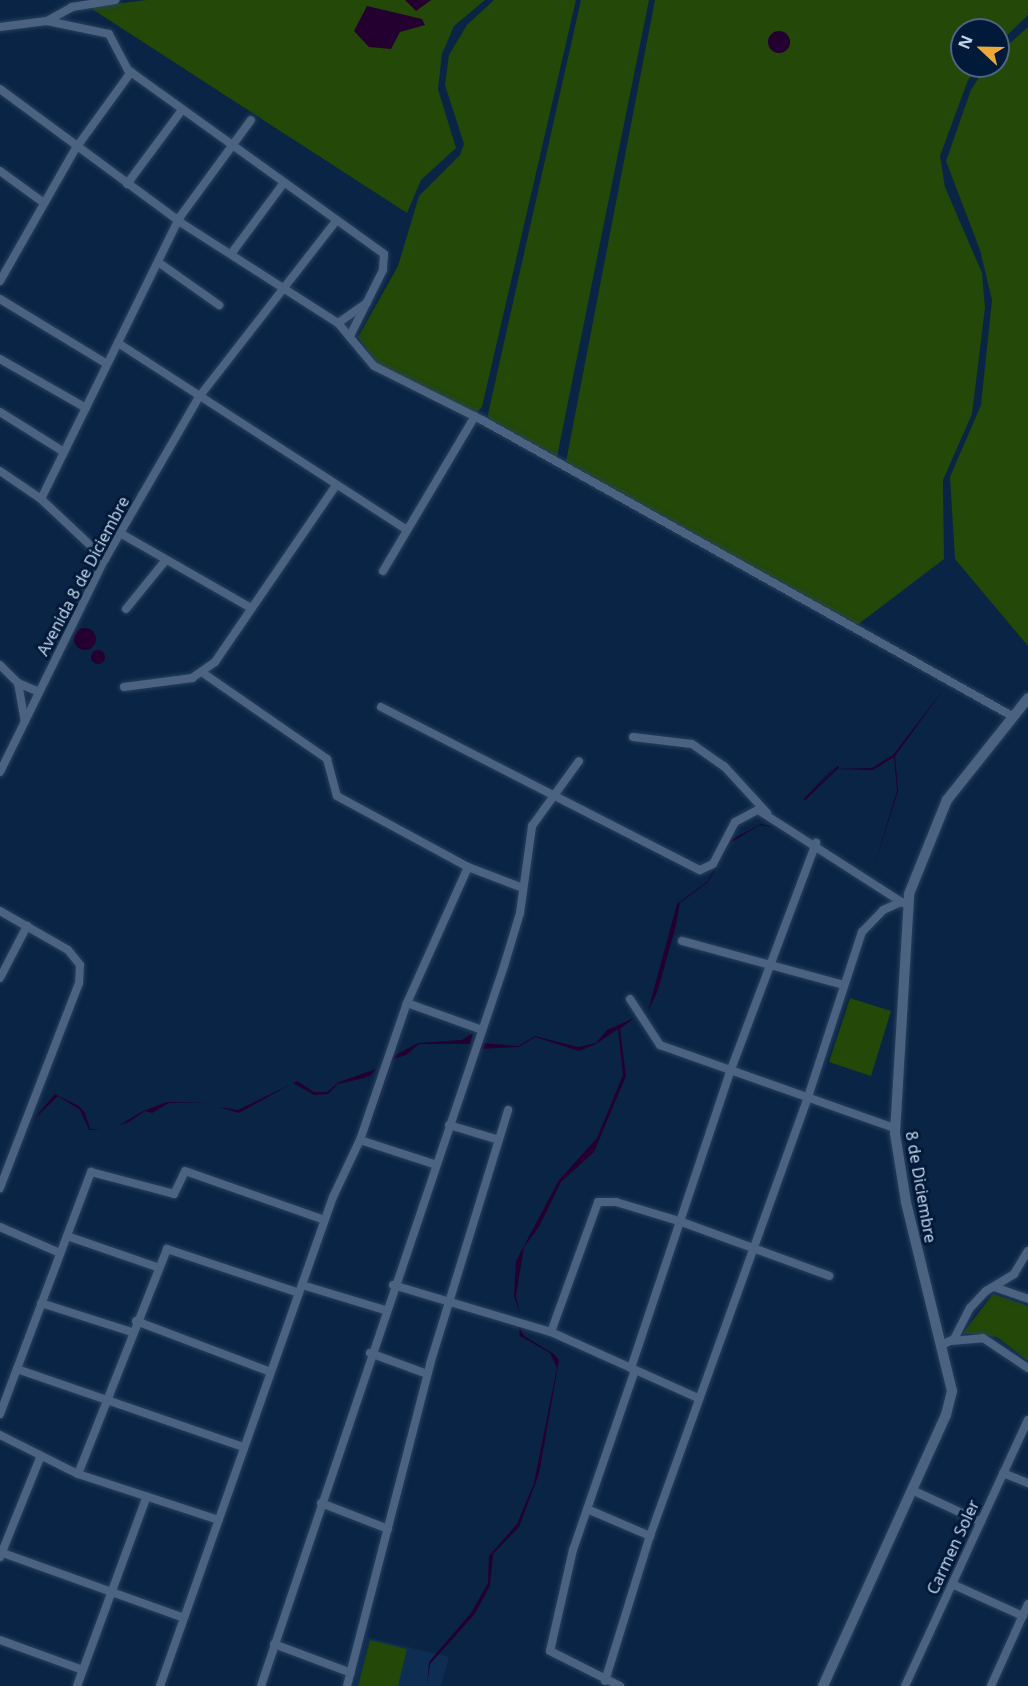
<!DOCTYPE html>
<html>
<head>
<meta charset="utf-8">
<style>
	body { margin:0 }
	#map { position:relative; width:1028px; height:1686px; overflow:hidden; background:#0a2445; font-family:"Noto Sans",sans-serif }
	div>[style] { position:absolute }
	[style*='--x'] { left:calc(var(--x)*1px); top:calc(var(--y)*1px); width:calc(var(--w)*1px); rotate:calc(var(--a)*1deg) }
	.built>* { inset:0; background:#0e2d53 }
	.green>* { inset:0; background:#234808 }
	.water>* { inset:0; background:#230030 }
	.round { border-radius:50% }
	.stream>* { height:2px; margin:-1px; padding:0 1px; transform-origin:1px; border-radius:1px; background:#230030 }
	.roads { filter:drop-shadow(0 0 2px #28405f) drop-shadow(0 0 2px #28405f) }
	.minor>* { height:8px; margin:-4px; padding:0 4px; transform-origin:4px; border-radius:4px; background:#4b6381 }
	.tertiary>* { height:10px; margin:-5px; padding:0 5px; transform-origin:5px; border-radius:5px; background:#4b6381 }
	span { translate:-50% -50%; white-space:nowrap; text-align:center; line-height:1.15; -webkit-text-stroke:6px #021a3a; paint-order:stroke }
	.street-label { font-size:16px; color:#c3d3e8 }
	.north { position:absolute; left:950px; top:18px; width:60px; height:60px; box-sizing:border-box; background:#021a3a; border:2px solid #4f6480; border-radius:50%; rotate:292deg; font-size:16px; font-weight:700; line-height:24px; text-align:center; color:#c3d3e8 }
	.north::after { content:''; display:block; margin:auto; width:21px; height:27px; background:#eca93a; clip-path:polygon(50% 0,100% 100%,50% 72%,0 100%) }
</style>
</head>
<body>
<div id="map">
	<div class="built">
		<i style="clip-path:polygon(367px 1637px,449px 1657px,441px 1686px,354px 1686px)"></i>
	</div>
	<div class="green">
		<i style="clip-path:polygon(147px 0,485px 0,454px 26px,442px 54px,438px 89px,456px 148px,421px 180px,407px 213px,89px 7px)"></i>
		<i style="clip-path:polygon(494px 0,576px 0,482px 407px,476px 413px,377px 364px,358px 337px,398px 266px,419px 196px,460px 155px,464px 144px,445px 85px,449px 55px,467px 25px)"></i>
		<i style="clip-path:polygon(581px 0,649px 0,557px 457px,489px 421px,488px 414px)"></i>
		<i style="clip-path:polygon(655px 0,1028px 0,1028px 15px,998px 44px,998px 30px,962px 30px,962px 66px,980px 66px,968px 80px,940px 156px,945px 187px,982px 273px,985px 308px,972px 414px,943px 480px,944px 559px,856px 626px,566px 462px)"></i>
		<i style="clip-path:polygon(1028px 27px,1028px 646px,955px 559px,950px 477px,981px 405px,992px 300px,980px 250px,946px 161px,971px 90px,985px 68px,998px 66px,998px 54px)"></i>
		<i style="clip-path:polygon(850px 998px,891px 1011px,871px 1076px,829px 1062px)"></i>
		<i style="clip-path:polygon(993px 1294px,1028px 1306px,1028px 1361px,997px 1337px,963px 1333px)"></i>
		<i style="clip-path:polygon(370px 1640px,407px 1649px,398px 1686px,358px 1686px)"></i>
	</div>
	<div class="water">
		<i style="clip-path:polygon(405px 0,431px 0,416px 11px)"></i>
		<i style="clip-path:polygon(367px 6px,422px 19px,425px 25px,400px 32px,391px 49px,369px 47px,354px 31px)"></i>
		<i class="round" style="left:768px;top:31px;width:22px;height:22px"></i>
		<i class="round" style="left:74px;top:628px;width:22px;height:22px"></i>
		<i class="round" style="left:91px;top:650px;width:14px;height:14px"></i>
		<i style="clip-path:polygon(946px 686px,895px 756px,898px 791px,873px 870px,897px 791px,894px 757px,873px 770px,833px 769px,796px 807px,832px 769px,872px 768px,893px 755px)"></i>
		<i style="clip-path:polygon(761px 824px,784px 829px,760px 825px,730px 843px,708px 882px,680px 903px,676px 925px,658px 990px,648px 1011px,677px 904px,708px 881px,729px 841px)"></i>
		<i style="clip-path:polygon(634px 1018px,620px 1029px,626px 1076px,594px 1152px,561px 1182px,539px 1227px,524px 1247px,516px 1296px,520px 1314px,514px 1296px,516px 1261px,559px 1180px,597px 1138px,623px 1075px,618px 1029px,596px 1044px,579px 1051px,535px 1037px,519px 1047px,479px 1049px,481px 1043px,518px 1046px,535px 1036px,578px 1047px,596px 1043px,607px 1030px)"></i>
		<i style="clip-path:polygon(473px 1033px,470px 1044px,419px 1044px,406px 1055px,393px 1059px,366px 1138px,392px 1057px,418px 1043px,462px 1040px)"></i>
		<i style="clip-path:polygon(376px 1069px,371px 1075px,364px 1078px,338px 1084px,328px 1094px,314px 1095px,293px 1083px,239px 1113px,219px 1107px,238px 1110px,297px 1081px,314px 1092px,327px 1092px,339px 1082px)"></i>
		<i style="clip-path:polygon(55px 1094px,79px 1106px,85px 1113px,90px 1129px,101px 1129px,89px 1130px,80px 1110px,58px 1096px,33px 1120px)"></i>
		<i style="clip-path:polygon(167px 1102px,209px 1102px,169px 1103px,152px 1113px,145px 1111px,129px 1122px,118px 1126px,143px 1111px)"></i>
		<i style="clip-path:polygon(518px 1323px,524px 1336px,554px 1354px,559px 1360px,539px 1474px,519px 1527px,493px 1554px,490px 1586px,474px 1615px,430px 1664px,427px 1686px,429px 1662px,471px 1613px,488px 1583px,489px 1556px,517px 1524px,534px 1483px,557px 1368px,550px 1353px,520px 1336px)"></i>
	</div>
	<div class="stream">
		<i style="--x:805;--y:799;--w:46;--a:-44.1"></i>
	</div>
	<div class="roads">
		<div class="minor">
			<i style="--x:47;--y:21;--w:63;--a:11.8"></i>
			<i style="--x:109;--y:34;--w:41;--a:62.2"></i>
			<i style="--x:128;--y:70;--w:315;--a:35.7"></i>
			<i style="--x:384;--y:254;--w:16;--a:94"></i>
			<i style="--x:383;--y:270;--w:72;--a:116.6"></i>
			<i style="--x:0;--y:27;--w:47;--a:-7.3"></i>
			<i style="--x:47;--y:21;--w:29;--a:-29"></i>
			<i style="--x:72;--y:7;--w:44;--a:-9.2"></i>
			<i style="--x:0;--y:89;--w:227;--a:36.4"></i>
			<i style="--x:183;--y:224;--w:184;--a:32.6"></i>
			<i style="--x:338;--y:323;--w:56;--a:50.1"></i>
			<i style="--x:374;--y:366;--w:121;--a:26.6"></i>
			<i style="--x:482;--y:420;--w:607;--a:29.18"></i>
			<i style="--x:0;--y:171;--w:54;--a:36"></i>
			<i style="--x:127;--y:184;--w:92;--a:-53.4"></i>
			<i style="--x:231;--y:254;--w:87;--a:-53.4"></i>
			<i style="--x:158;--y:262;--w:75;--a:35.2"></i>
			<i style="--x:0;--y:281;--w:153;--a:-60.3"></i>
			<i style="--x:76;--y:148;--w:94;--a:-54.1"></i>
			<i style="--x:0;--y:299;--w:125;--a:31.3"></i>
			<i style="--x:338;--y:323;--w:35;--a:-35"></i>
			<i style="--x:118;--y:343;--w:342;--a:32.9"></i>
			<i style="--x:0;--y:359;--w:99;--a:29.7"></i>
			<i style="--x:0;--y:412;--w:75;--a:32"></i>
			<i style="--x:0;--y:471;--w:50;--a:34.3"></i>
			<i style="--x:41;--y:499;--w:88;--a:43.2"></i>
			<i style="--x:41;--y:499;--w:314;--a:-63.8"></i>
			<i style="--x:180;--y:217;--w:120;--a:-53.8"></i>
			<i style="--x:120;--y:533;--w:151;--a:29.8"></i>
			<i style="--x:383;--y:571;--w:180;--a:-59.3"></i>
			<i style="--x:126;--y:609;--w:62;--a:-50.9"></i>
			<i style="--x:0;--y:665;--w:25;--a:45"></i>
			<i style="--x:18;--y:683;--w:23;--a:23"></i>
			<i style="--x:203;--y:673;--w:151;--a:34.7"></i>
			<i style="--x:327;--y:759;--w:38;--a:75"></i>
			<i style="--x:337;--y:796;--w:149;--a:28.5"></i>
			<i style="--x:468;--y:867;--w:56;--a:21"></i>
			<i style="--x:18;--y:683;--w:39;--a:80"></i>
			<i style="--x:124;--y:687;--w:69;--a:-7.5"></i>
			<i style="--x:192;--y:678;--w:28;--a:-35"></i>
			<i style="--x:215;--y:662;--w:214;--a:-55.6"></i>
			<i style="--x:381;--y:707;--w:358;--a:27.1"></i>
			<i style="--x:700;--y:870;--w:14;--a:-25"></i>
			<i style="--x:713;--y:864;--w:47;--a:-62.4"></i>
			<i style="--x:735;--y:822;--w:26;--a:-28"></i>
			<i style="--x:758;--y:810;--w:172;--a:32.7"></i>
			<i style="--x:633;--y:737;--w:59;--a:6.8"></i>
			<i style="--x:692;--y:744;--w:39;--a:35"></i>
			<i style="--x:724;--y:766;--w:64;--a:47.5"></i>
			<i style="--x:0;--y:772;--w:237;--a:-63.8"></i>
			<i style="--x:105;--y:559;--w:187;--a:-59.9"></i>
			<i style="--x:199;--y:397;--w:223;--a:-52.1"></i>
			<i style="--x:0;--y:911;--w:78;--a:29.8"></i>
			<i style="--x:68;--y:950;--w:19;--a:51"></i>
			<i style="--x:80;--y:965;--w:18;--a:93"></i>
			<i style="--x:79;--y:983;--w:220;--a:111.1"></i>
			<i style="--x:682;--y:941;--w:168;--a:15.2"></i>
			<i style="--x:0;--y:978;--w:59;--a:-62.6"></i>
			<i style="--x:630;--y:999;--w:55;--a:56.9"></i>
			<i style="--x:660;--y:1045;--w:249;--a:19.5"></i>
			<i style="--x:407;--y:1003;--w:80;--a:19.8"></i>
			<i style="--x:449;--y:1125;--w:52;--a:16.7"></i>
			<i style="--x:360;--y:1140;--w:78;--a:18"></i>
			<i style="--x:0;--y:1227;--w:65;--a:23.4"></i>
			<i style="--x:67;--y:1236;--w:95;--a:19"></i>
			<i style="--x:302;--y:1285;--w:87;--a:16.8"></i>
			<i style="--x:393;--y:1285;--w:165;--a:16.6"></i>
			<i style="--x:551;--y:1332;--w:161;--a:24.2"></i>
			<i style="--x:994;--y:1287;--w:36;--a:19"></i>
			<i style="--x:41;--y:1303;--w:96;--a:17.7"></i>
			<i style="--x:136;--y:1321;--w:144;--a:20.7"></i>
			<i style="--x:551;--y:1332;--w:138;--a:-70.1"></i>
			<i style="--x:598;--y:1202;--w:18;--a:0"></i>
			<i style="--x:616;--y:1202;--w:66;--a:16.8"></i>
			<i style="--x:679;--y:1221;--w:160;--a:20.1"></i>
			<i style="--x:951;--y:1341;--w:32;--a:-5"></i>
			<i style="--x:983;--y:1338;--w:54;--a:33.7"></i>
			<i style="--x:942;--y:1345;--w:13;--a:-27"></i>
			<i style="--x:954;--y:1339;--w:35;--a:-63"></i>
			<i style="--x:970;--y:1308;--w:23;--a:-47"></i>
			<i style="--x:986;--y:1291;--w:33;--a:-31"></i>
			<i style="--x:1014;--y:1274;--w:27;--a:-59"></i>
			<i style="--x:370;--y:1353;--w:61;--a:20.2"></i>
			<i style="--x:631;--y:1368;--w:312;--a:-71.5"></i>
			<i style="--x:730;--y:1072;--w:245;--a:-69.4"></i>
			<i style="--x:17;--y:1369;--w:240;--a:19"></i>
			<i style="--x:0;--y:1414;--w:259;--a:-69.4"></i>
			<i style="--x:91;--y:1172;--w:86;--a:14.8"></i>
			<i style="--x:174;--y:1194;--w:25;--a:-64"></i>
			<i style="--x:185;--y:1171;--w:148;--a:19.3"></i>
			<i style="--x:0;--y:1435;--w:87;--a:26.6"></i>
			<i style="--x:78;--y:1474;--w:148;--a:18.1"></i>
			<i style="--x:1003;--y:1473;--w:27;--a:22"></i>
			<i style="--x:78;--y:1474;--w:242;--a:-68.4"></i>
			<i style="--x:167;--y:1249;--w:139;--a:18.4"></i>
			<i style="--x:912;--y:1490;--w:76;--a:24.9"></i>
			<i style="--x:321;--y:1503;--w:72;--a:21.2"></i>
			<i style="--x:587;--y:1509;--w:69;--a:23.2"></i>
			<i style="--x:0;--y:1552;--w:195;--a:19.7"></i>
			<i style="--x:0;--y:1557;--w:107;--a:-68"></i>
			<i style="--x:952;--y:1584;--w:78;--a:24.3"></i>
			<i style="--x:0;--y:1640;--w:88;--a:19.9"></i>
			<i style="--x:274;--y:1644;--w:82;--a:20.6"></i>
			<i style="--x:605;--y:1681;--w:152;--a:-72.8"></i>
			<i style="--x:650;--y:1536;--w:463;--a:-70.2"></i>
			<i style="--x:807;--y:1100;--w:177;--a:-71.9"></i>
			<i style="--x:862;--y:932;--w:30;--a:-46"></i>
			<i style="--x:883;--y:910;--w:20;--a:-24"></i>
			<i style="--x:77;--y:1686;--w:202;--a:-69.8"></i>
			<i style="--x:160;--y:1686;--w:519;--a:-70.52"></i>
			<i style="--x:333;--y:1197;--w:63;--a:-64.7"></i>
			<i style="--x:360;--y:1140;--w:145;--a:-71.1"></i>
			<i style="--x:407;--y:1003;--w:149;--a:-65.8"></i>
			<i style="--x:261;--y:1686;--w:760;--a:-71.35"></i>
			<i style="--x:504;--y:966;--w:55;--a:-73.2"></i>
			<i style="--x:520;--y:913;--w:88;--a:-82.1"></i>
			<i style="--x:532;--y:826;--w:80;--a:-54.1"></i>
			<i style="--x:347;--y:1686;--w:333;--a:-75.5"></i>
			<i style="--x:430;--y:1364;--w:266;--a:-72.9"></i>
			<i style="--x:620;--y:1686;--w:78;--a:-153.4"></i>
			<i style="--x:550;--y:1651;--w:104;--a:-77.2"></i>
			<i style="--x:573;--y:1550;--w:190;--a:-71"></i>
			<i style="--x:905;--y:1686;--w:293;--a:-65.2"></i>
			<i style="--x:991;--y:1686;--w:90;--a:-65.7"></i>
		</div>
		<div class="tertiary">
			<i style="--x:823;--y:1686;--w:298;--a:-65.6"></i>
			<i style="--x:946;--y:1415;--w:25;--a:-76"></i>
			<i style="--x:952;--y:1391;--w:195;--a:-103.7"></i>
			<i style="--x:906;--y:1202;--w:70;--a:-99.1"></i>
			<i style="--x:895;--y:1133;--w:239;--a:-86.6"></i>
			<i style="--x:909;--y:894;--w:101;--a:-68"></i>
			<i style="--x:947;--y:800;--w:130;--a:-51.5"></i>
		</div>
	</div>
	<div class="street-label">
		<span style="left:83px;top:576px;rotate:-62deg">Avenida 8 de Diciembre</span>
		<span style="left:921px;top:1187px;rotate:80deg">8 de Diciembre</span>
		<span style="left:953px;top:1547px;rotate:-65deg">Carmen Soler</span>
	</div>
	<div class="north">N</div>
</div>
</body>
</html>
